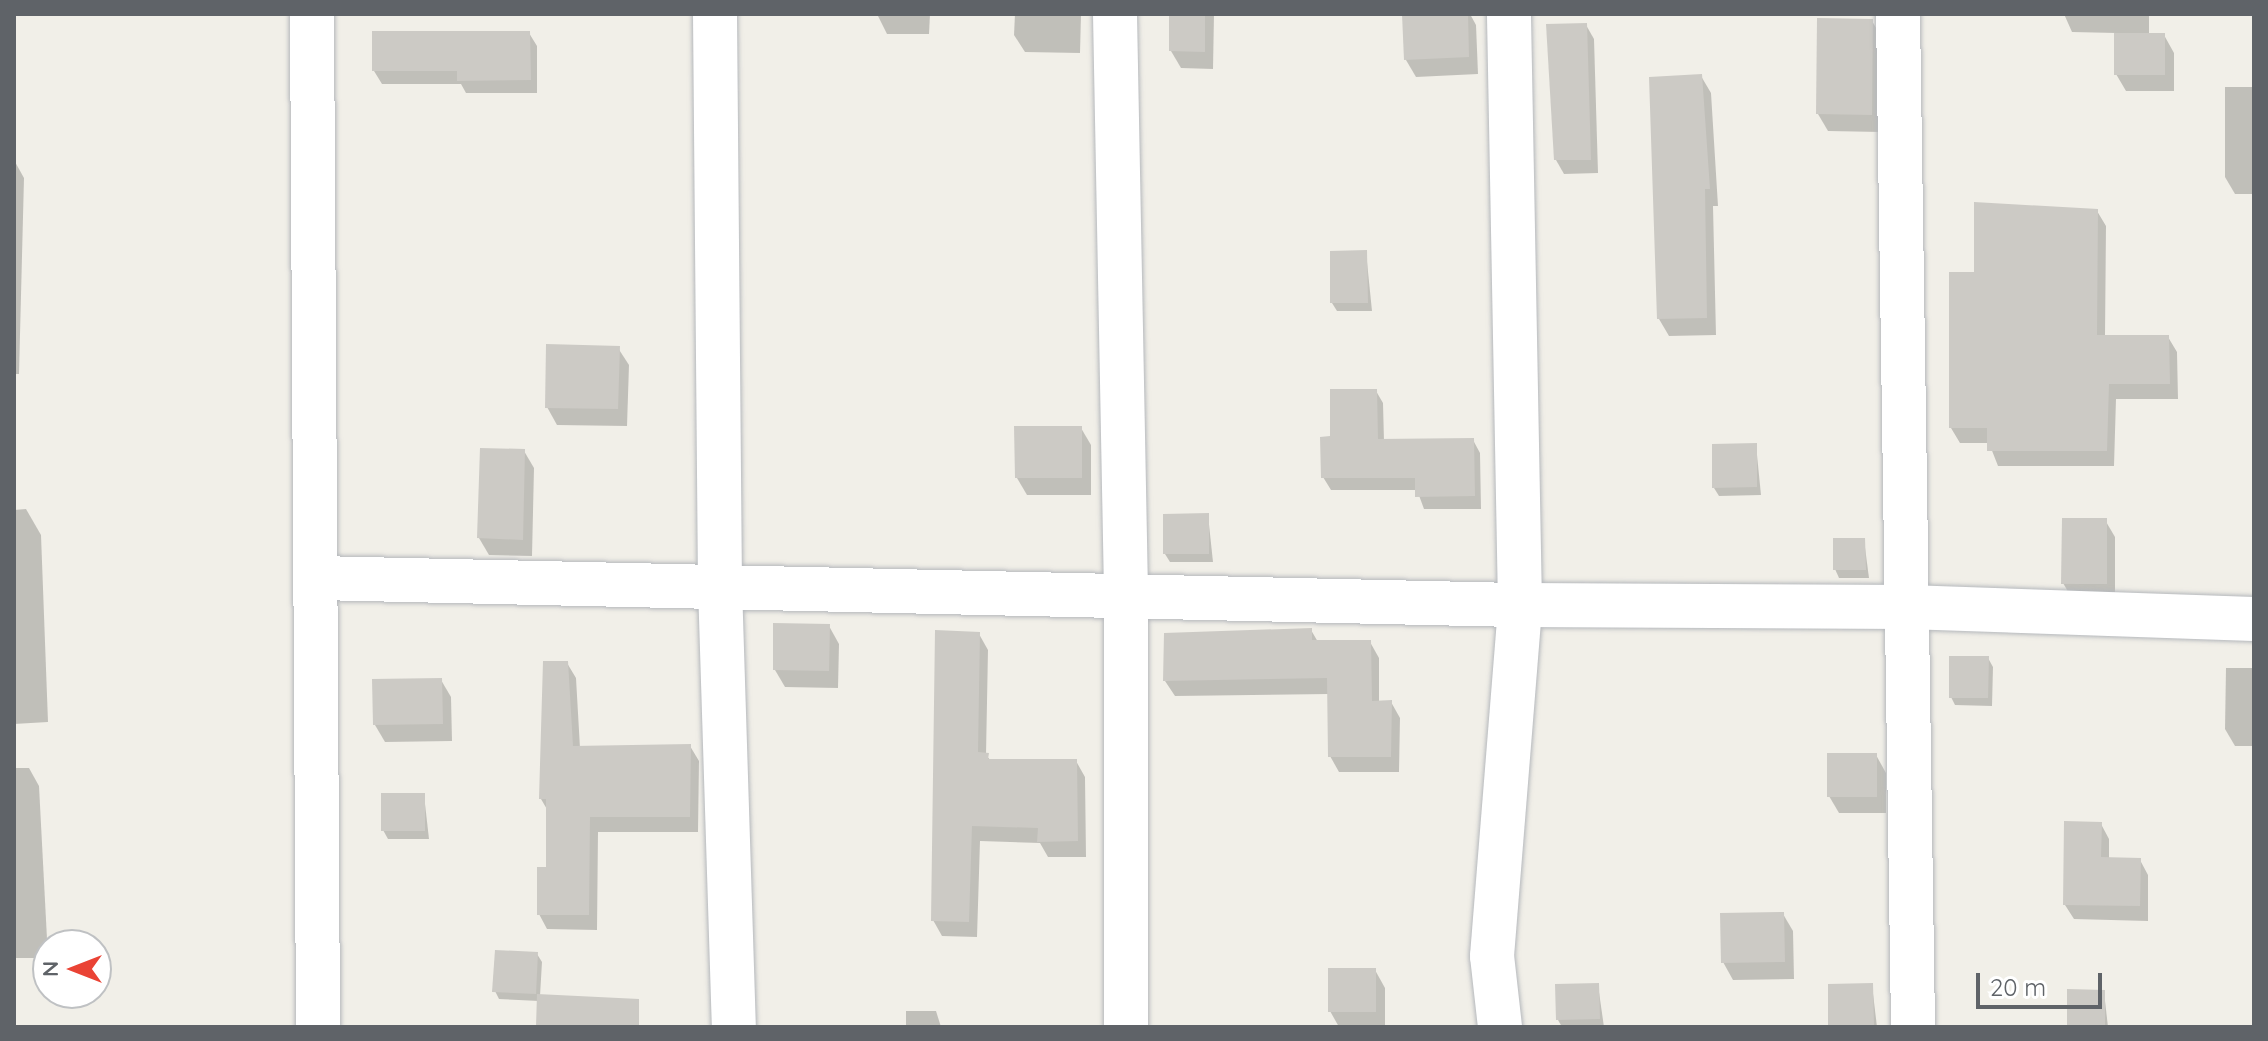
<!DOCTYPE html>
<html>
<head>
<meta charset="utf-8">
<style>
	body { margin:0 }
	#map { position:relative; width:2268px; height:1041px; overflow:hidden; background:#f1efe8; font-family:Quicksand,sans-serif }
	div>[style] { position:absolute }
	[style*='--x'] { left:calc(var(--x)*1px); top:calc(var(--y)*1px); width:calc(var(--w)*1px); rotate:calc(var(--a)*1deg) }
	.shadow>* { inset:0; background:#0003 }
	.building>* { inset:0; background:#cccac5 }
	.roads { filter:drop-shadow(0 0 2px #b5b8bc) drop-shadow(0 0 2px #b5b8bc) }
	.street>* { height:44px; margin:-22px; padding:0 22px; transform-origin:22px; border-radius:22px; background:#fff }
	span { translate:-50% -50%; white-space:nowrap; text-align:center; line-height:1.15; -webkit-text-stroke:7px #fff; paint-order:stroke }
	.frame { position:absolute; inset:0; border:16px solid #5f6368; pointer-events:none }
	.north { position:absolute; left:32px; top:929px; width:80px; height:80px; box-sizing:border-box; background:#fff; border:2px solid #bfc1c3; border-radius:50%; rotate:270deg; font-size:22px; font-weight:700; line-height:32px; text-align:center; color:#5f6368 }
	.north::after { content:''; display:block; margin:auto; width:28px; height:36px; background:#ea4335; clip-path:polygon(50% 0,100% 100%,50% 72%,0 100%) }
	.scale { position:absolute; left:1976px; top:973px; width:126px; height:36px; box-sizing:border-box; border:4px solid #5f6368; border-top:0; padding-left:10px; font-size:24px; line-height:28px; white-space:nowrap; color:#5f6368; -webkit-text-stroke:6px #fff; paint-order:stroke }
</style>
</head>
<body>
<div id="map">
	<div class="shadow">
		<i style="clip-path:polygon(877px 14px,930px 14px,929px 34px,887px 34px)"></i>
		<i style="clip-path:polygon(1015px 14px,1081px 14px,1080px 53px,1025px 52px,1014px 35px)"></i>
		<i style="clip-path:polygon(1171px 14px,1214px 14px,1213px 69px,1181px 68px,1171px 51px)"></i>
		<i style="clip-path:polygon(1404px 14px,1470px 14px,1476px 25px,1478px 74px,1416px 77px,1406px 60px)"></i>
		<i style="clip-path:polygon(2064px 14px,2149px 14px,2149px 35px,2164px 35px,2174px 53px,2174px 91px,2126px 91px,2116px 74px,2116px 33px,2072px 32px)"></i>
		<i style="clip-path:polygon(1872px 21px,1882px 38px,1881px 132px,1828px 131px,1818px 114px)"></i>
		<i style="clip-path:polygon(1586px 25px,1594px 39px,1598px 173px,1564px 174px,1556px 160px)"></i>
		<i style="clip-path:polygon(529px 33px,537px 46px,537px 93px,466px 93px,461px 84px,382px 84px,374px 71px)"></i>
		<i style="clip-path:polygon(1701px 76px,1711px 93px,1718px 206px,1713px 206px,1716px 335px,1669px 336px,1659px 319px)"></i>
		<i style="clip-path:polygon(2225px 87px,2254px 87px,2254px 194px,2235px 194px,2225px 177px)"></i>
		<i style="clip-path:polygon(14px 160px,24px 178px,19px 374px,14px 374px)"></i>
		<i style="clip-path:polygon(2097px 211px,2106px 226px,2105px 337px,2168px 337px,2177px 352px,2178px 399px,2116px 399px,2114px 466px,1998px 466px,1989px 443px,1960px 443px,1951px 428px,1976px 274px)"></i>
		<i style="clip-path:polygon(1366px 252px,1372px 311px,1337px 311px,1332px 303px)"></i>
		<i style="clip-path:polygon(618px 348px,629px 365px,627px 426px,557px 425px,547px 407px)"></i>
		<i style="clip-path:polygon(1376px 391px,1383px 403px,1384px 441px,1473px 440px,1480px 453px,1481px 509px,1424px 509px,1417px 490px,1331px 490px,1323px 477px,1332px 438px)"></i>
		<i style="clip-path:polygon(1081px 428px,1091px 445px,1091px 495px,1027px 495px,1017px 478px)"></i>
		<i style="clip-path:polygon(1756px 445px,1761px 495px,1719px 496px,1714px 488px)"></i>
		<i style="clip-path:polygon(524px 451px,534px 468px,532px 556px,489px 555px,479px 538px)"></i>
		<i style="clip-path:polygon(26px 509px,41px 535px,48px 722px,14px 724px,14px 510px)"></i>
		<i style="clip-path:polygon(1208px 515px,1213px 562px,1170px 562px,1165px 554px)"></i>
		<i style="clip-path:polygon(2105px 520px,2115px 537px,2115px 600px,2073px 600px,2063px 583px)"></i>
		<i style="clip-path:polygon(1864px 540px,1869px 578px,1839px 578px,1835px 569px)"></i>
		<i style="clip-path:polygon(829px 626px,839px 644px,838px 688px,785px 687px,775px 670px)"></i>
		<i style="clip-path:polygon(1311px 630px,1318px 642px,1370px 642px,1379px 658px,1379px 702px,1391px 702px,1400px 718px,1399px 772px,1339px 772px,1330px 756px,1329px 694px,1175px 696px,1165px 681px)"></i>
		<i style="clip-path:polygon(979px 634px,988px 650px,986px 755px,991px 761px,1076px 761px,1085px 777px,1086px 857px,1048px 857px,1040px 843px,980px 841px,977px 937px,942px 936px,933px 920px)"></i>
		<i style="clip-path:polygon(1988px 658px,1993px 667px,1992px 706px,1955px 705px,1951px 697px)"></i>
		<i style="clip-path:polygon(567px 663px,576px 678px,580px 748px,690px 746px,699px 761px,698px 832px,598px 832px,597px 930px,547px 929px,539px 914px,548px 869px,548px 811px,541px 799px)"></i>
		<i style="clip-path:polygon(2226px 668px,2254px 668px,2254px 746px,2235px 746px,2225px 729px)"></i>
		<i style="clip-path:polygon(441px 680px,451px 697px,452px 741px,385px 742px,375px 725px)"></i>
		<i style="clip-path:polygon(1876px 755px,1886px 773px,1886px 813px,1839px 813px,1829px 796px)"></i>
		<i style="clip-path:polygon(14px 768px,29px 768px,39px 786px,48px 958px,14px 958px)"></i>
		<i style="clip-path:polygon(424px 795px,429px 839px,388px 839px,383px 830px)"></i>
		<i style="clip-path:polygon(2101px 824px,2109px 839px,2109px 859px,2140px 860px,2148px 875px,2148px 921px,2074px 919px,2065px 905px)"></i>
		<i style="clip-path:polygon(1783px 914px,1793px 931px,1794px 979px,1733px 980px,1723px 962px)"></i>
		<i style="clip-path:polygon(537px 954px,542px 962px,540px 996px,590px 1027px,538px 1027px,539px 1001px,499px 999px,495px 991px)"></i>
		<i style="clip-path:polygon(1375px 970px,1385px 988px,1385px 1027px,1339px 1027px,1330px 1011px)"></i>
		<i style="clip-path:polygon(1598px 985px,1604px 1027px,1562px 1027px,1558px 1020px)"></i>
		<i style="clip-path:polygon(1872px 985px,1877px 1027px,1831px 1027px,1830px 1026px)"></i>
		<i style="clip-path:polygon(2104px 992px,2108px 1027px,2069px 1027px)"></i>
		<i style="clip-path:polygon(906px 1011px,936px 1011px,941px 1027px,906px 1027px)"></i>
	</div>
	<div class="building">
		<i style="clip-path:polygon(1169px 14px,1205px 14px,1205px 52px,1169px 51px)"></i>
		<i style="clip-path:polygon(1402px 14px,1468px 14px,1469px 57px,1404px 60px)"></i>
		<i style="clip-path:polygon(1817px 18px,1873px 19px,1872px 115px,1816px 114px)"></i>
		<i style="clip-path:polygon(1587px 23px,1591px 160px,1554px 160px,1546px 24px)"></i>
		<i style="clip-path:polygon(372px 31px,530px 31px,531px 80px,457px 81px,457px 71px,372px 71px)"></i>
		<i style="clip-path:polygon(2114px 33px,2165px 33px,2165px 75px,2114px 75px)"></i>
		<i style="clip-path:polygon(1702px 74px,1710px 189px,1705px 189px,1707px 318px,1657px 319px,1649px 77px)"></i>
		<i style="clip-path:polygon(1974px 202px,2098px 209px,2097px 335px,2169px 335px,2170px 384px,2109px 384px,2107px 451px,1987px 451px,1987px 428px,1949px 428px,1949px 272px,1974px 272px)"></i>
		<i style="clip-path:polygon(1367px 250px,1368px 303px,1330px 303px,1330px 251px)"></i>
		<i style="clip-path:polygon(546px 344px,620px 346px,618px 409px,545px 408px)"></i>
		<i style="clip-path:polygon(1330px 389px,1377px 389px,1378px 439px,1474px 438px,1475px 496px,1415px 497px,1415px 478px,1321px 478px,1320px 437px,1330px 436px)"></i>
		<i style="clip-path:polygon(1014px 426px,1082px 426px,1082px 478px,1015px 478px)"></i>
		<i style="clip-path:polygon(1757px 443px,1757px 487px,1712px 488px,1712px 444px)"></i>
		<i style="clip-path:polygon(480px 448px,525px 449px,523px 540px,477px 538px)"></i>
		<i style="clip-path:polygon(1209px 513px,1209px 554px,1163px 554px,1163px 514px)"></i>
		<i style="clip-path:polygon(2062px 518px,2107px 518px,2107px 584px,2061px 584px)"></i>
		<i style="clip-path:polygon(1833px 538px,1865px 538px,1866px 570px,1833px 570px)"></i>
		<i style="clip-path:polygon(773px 623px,830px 624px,829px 671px,773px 670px)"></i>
		<i style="clip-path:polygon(1312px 628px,1312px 640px,1371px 640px,1372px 701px,1392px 700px,1391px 757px,1328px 757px,1327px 678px,1163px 681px,1164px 633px)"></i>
		<i style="clip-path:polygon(935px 630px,980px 632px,978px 752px,989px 753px,988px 759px,1077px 759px,1078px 841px,1037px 842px,1038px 828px,972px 826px,969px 922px,931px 921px)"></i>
		<i style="clip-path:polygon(1949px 656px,1989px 656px,1988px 698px,1949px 698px)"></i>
		<i style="clip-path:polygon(543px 661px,568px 661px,573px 746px,691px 744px,690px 817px,590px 817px,589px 915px,537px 915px,537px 867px,546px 867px,546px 799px,539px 799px)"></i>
		<i style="clip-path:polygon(442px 678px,443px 724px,373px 725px,372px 679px)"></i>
		<i style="clip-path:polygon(1827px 753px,1877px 753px,1877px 797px,1827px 797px)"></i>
		<i style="clip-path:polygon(381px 793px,425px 793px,425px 831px,381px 831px)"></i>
		<i style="clip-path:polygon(2064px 821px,2102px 822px,2101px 857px,2141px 858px,2140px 906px,2063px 905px)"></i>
		<i style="clip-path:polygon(1784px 912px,1785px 962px,1721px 963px,1720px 913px)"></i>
		<i style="clip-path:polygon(495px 950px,538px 952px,536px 994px,492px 992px)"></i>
		<i style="clip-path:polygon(1328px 968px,1376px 968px,1376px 1012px,1328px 1012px)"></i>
		<i style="clip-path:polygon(1599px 983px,1600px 1019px,1556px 1020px,1555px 984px)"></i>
		<i style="clip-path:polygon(1873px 983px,1874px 1026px,1828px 1027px,1828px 984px)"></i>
		<i style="clip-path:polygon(2067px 989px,2105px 990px,2105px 1027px,2067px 1027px)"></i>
		<i style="clip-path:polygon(537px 994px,639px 999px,639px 1027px,536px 1027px)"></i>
	</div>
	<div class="roads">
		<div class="street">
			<i style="--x:312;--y:14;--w:1013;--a:89.66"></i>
			<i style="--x:715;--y:14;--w:572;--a:89.5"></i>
			<i style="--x:720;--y:586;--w:441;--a:88.2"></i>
			<i style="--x:1115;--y:14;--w:579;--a:88.91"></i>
			<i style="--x:1126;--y:593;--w:434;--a:90"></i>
			<i style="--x:1898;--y:14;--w:1013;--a:89.15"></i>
			<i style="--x:317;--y:578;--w:1203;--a:1.29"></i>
			<i style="--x:1520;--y:605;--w:387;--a:0.3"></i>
			<i style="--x:1907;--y:607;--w:347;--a:2"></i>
			<i style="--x:1500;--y:1027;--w:71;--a:-96.4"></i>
			<i style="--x:1492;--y:956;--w:352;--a:-85.4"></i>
			<i style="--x:1520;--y:605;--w:591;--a:-91.07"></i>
		</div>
	</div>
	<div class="frame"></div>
	<div class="north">N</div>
	<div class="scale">20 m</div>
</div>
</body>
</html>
